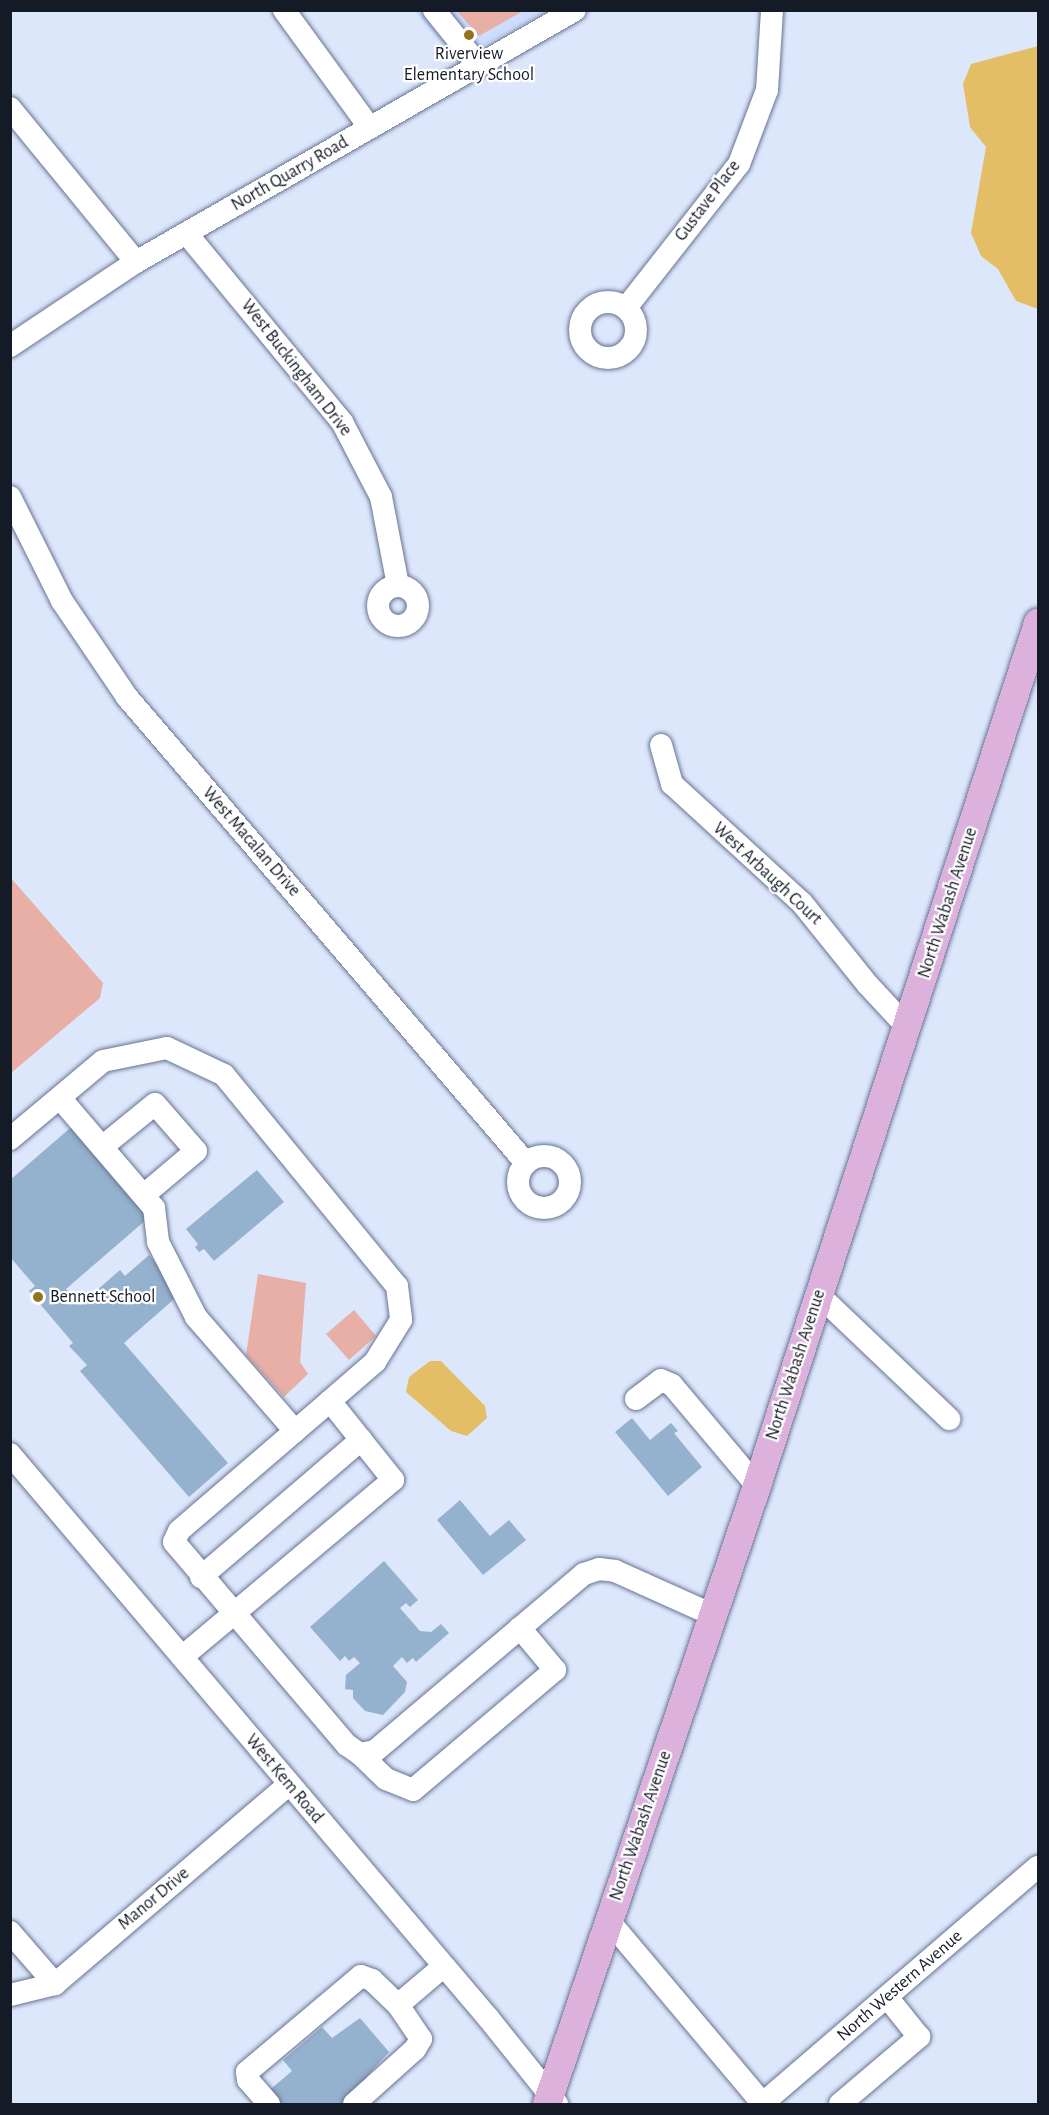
<!DOCTYPE html>
<html>
<head>
<meta charset="utf-8">
<style>
	body { margin:0 }
	#map { position:relative; width:1049px; height:2115px; overflow:hidden; background:#dde7fc; font-family:"Alegreya Sans",sans-serif }
	div>[style] { position:absolute }
	[style*='--x'] { left:calc(var(--x)*1px); top:calc(var(--y)*1px); width:calc(var(--w)*1px); rotate:calc(var(--a)*1deg) }
	.built>* { inset:0; background:#cedcfe }
	.green>* { inset:0; background:#e8afa7 }
	.water>* { inset:0; background:#e3be66 }
	.building>* { inset:0; background:#94b1cd }
	.roads { filter:drop-shadow(0 0 2px #677493) drop-shadow(0 0 2px #677493) }
	.minor>* { height:22px; margin:-11px; padding:0 11px; transform-origin:11px; border-radius:11px; background:#fff }
	.minor>.ring { margin:-11px; padding:0; box-sizing:content-box; background:none; border:22px solid #fff; border-radius:50% }
	.major>* { height:28px; margin:-14px; padding:0 14px; transform-origin:14px; border-radius:14px; background:#dcb1dc }
	.dots>* { width:16px; height:16px; translate:-50% -50%; box-sizing:border-box; border:3px solid #fff; border-radius:50% }
	span { translate:-50% -50%; white-space:nowrap; text-align:center; line-height:1.15; -webkit-text-stroke:4.5px #fff; paint-order:stroke }
	.poi-label { font-size:18px; color:#151a27 }
	.left { translate:0 -50%; text-align:left }
	.street-label { font-size:18px; color:#151a27 }
	.frame { position:absolute; inset:0; border:12px solid #151a27; pointer-events:none }
</style>
</head>
<body>
<div id="map">
	<div class="built">
		<i style="clip-path:polygon(415px 11px,547px 11px,456px 60px)"></i>
	</div>
	<div class="green">
		<i style="clip-path:polygon(457px 11px,523px 11px,479px 36px)"></i>
		<i style="clip-path:polygon(10px 877px,103px 983px,100px 998px,11px 1073px)"></i>
		<i style="clip-path:polygon(258px 1274px,306px 1283px,300px 1362px,308px 1374px,284px 1397px,246px 1355px)"></i>
		<i style="clip-path:polygon(354px 1310px,376px 1336px,349px 1360px,326px 1334px)"></i>
	</div>
	<div class="water">
		<i style="clip-path:polygon(1038px 46px,1038px 309px,1016px 301px,998px 269px,981px 256px,971px 233px,986px 147px,970px 127px,963px 84px,971px 64px)"></i>
		<i style="clip-path:polygon(430px 1361px,441px 1361px,485px 1406px,487px 1418px,467px 1436px,451px 1431px,406px 1392px,409px 1377px)"></i>
	</div>
	<div class="building">
		<i style="clip-path:polygon(76px 1123px,154px 1213px,66px 1289px,80px 1305px,120px 1270px,125px 1276px,149px 1255px,181px 1293px,124px 1343px,228px 1463px,189px 1497px,80px 1371px,87px 1365px,69px 1346px,73px 1343px,29px 1291px,35px 1286px,10px 1257px,10px 1180px)"></i>
		<i style="clip-path:polygon(257px 1170px,284px 1202px,214px 1261px,204px 1249px,199px 1252px,195px 1247px,198px 1244px,186px 1229px)"></i>
		<i style="clip-path:polygon(632px 1418px,650px 1440px,671px 1423px,678px 1431px,674px 1433px,702px 1467px,668px 1496px,615px 1432px)"></i>
		<i style="clip-path:polygon(460px 1500px,490px 1536px,509px 1520px,526px 1540px,483px 1575px,437px 1520px)"></i>
		<i style="clip-path:polygon(384px 1561px,418px 1600px,410px 1607px,406px 1603px,400px 1608px,420px 1631px,431px 1632px,441px 1624px,449px 1633px,416px 1662px,413px 1658px,407px 1663px,402px 1657px,393px 1666px,407px 1682px,405px 1692px,383px 1715px,365px 1711px,353px 1698px,353px 1690px,345px 1689px,346px 1675px,360px 1663px,354px 1657px,349px 1661px,345px 1656px,340px 1661px,310px 1627px)"></i>
		<i style="clip-path:polygon(360px 2018px,389px 2052px,366px 2077px,372px 2085px,350px 2104px,275px 2104px,266px 2093px,292px 2071px,283px 2060px,322px 2027px,332px 2038px)"></i>
	</div>
	<div class="roads">
		<div class="minor">
			<i style="--x:284;--y:10;--w:146;--a:53.9"></i>
			<i style="--x:434;--y:10;--w:72;--a:51.2"></i>
			<i style="--x:10;--y:108;--w:199;--a:50.7"></i>
			<i style="--x:187;--y:234;--w:244;--a:50.5"></i>
			<i style="--x:342;--y:422;--w:85;--a:62.5"></i>
			<i style="--x:381;--y:497;--w:90;--a:79.1"></i>
			<i class="ring" style="left:580px;top:302px;width:34px;height:34px"></i>
			<i style="--x:626;--y:308;--w:183;--a:-51.9"></i>
			<i style="--x:739;--y:164;--w:79;--a:-69.3"></i>
			<i style="--x:767;--y:90;--w:80;--a:-86.4"></i>
			<i style="--x:10;--y:346;--w:151;--a:-33.7"></i>
			<i style="--x:136;--y:262;--w:506;--a:-29.86"></i>
			<i style="--x:10;--y:497;--w:116;--a:63.4"></i>
			<i style="--x:62;--y:601;--w:116;--a:55.9"></i>
			<i style="--x:127;--y:697;--w:613;--a:49.43"></i>
			<i class="ring" style="left:378px;top:586px;width:18px;height:18px"></i>
			<i style="--x:661;--y:745;--w:41;--a:74.2"></i>
			<i style="--x:672;--y:784;--w:176;--a:42.5"></i>
			<i style="--x:802;--y:903;--w:105;--a:51.2"></i>
			<i style="--x:868;--y:985;--w:57;--a:47.1"></i>
			<i style="--x:60;--y:1098;--w:145;--a:49.5"></i>
			<i style="--x:154;--y:1208;--w:34;--a:83"></i>
			<i style="--x:158;--y:1242;--w:84;--a:63.1"></i>
			<i style="--x:196;--y:1317;--w:151;--a:49"></i>
			<i style="--x:10;--y:1139;--w:121;--a:-40"></i>
			<i style="--x:103;--y:1061;--w:65;--a:-11.5"></i>
			<i style="--x:167;--y:1048;--w:63;--a:25.3"></i>
			<i style="--x:224;--y:1075;--w:273;--a:50.7"></i>
			<i style="--x:397;--y:1286;--w:34;--a:83"></i>
			<i style="--x:401;--y:1320;--w:49;--a:121.8"></i>
			<i style="--x:375;--y:1362;--w:60;--a:139.1"></i>
			<i style="--x:330;--y:1401;--w:101;--a:51.4"></i>
			<i style="--x:393;--y:1480;--w:275;--a:140"></i>
			<i style="--x:102;--y:1147;--w:68;--a:-39.1"></i>
			<i style="--x:155;--y:1104;--w:62;--a:48.9"></i>
			<i style="--x:196;--y:1151;--w:68;--a:139.8"></i>
			<i class="ring" style="left:518px;top:1156px;width:30px;height:30px"></i>
			<i style="--x:819;--y:1295;--w:180;--a:43.6"></i>
			<i style="--x:636;--y:1399;--w:31;--a:-37"></i>
			<i style="--x:661;--y:1380;--w:12;--a:24"></i>
			<i style="--x:672;--y:1385;--w:132;--a:49.9"></i>
			<i style="--x:330;--y:1401;--w:199;--a:139.3"></i>
			<i style="--x:179;--y:1531;--w:12;--a:114"></i>
			<i style="--x:174;--y:1542;--w:267;--a:49.6"></i>
			<i style="--x:347;--y:1745;--w:16;--a:35"></i>
			<i style="--x:360;--y:1754;--w:15;--a:-11"></i>
			<i style="--x:375;--y:1751;--w:274;--a:-40.3"></i>
			<i style="--x:584;--y:1574;--w:16;--a:-18"></i>
			<i style="--x:599;--y:1569;--w:16;--a:7"></i>
			<i style="--x:615;--y:1571;--w:107;--a:24.2"></i>
			<i style="--x:10;--y:1454;--w:741;--a:49.71"></i>
			<i style="--x:489;--y:2019;--w:109;--a:51.3"></i>
			<i style="--x:201;--y:1577;--w:211;--a:-40.6"></i>
			<i style="--x:360;--y:1754;--w:36;--a:44"></i>
			<i style="--x:386;--y:1779;--w:29;--a:22"></i>
			<i style="--x:413;--y:1790;--w:186;--a:-40.2"></i>
			<i style="--x:555;--y:1670;--w:55;--a:-129.8"></i>
			<i style="--x:609;--y:1921;--w:239;--a:49.9"></i>
			<i style="--x:10;--y:1932;--w:69;--a:49.1"></i>
			<i style="--x:10;--y:1995;--w:46;--a:-13.7"></i>
			<i style="--x:55;--y:1984;--w:306;--a:-40.5"></i>
			<i style="--x:398;--y:2005;--w:60;--a:-40.3"></i>
			<i style="--x:269;--y:2104;--w:32;--a:-131"></i>
			<i style="--x:248;--y:2080;--w:8;--a:-97"></i>
			<i style="--x:247;--y:2072;--w:149;--a:-40.1"></i>
			<i style="--x:361;--y:1976;--w:12;--a:20"></i>
			<i style="--x:372;--y:1980;--w:36;--a:44"></i>
			<i style="--x:398;--y:2005;--w:41;--a:55.9"></i>
			<i style="--x:421;--y:2039;--w:12;--a:121"></i>
			<i style="--x:415;--y:2049;--w:82;--a:138"></i>
			<i style="--x:762;--y:2104;--w:364;--a:-40.7"></i>
			<i style="--x:840;--y:2104;--w:104;--a:-40.3"></i>
			<i style="--x:919;--y:2037;--w:51;--a:-128.7"></i>
		</div>
		<div class="major">
			<i style="--x:547;--y:2104;--w:653;--a:-71.23"></i>
			<i style="--x:757;--y:1486;--w:908;--a:-71.96"></i>
		</div>
	</div>
	<div class="dots">
		<i style="left:469px;top:35px;background:#94731a"></i>
		<i style="left:38px;top:1297px;background:#94731a"></i>
	</div>
	<div class="poi-label">
		<span style="left:469px;top:65px">Riverview<br>Elementary School</span>
		<span class="left" style="left:50px;top:1297px">Bennett School</span>
	</div>
	<div class="street-label">
		<span style="left:290px;top:174px;rotate:-30deg">North Quarry Road</span>
		<span style="left:708px;top:201px;rotate:-53deg">Gustave Place</span>
		<span style="left:296px;top:368px;rotate:52deg">West Buckingham Drive</span>
		<span style="left:251px;top:842px;rotate:49deg">West Macalan Drive</span>
		<span style="left:767px;top:874px;rotate:43deg">West Arbaugh Court</span>
		<span style="left:948px;top:903px;rotate:-72deg">North Wabash Avenue</span>
		<span style="left:796px;top:1365px;rotate:-72deg">North Wabash Avenue</span>
		<span style="left:284px;top:1779px;rotate:50deg">West Kem Road</span>
		<span style="left:641px;top:1826px;rotate:-71deg">North Wabash Avenue</span>
		<span style="left:154px;top:1899px;rotate:-40deg">Manor Drive</span>
		<span style="left:900px;top:1986px;rotate:-41deg">North Western Avenue</span>
	</div>
	<div class="frame"></div>
</div>
</body>
</html>
